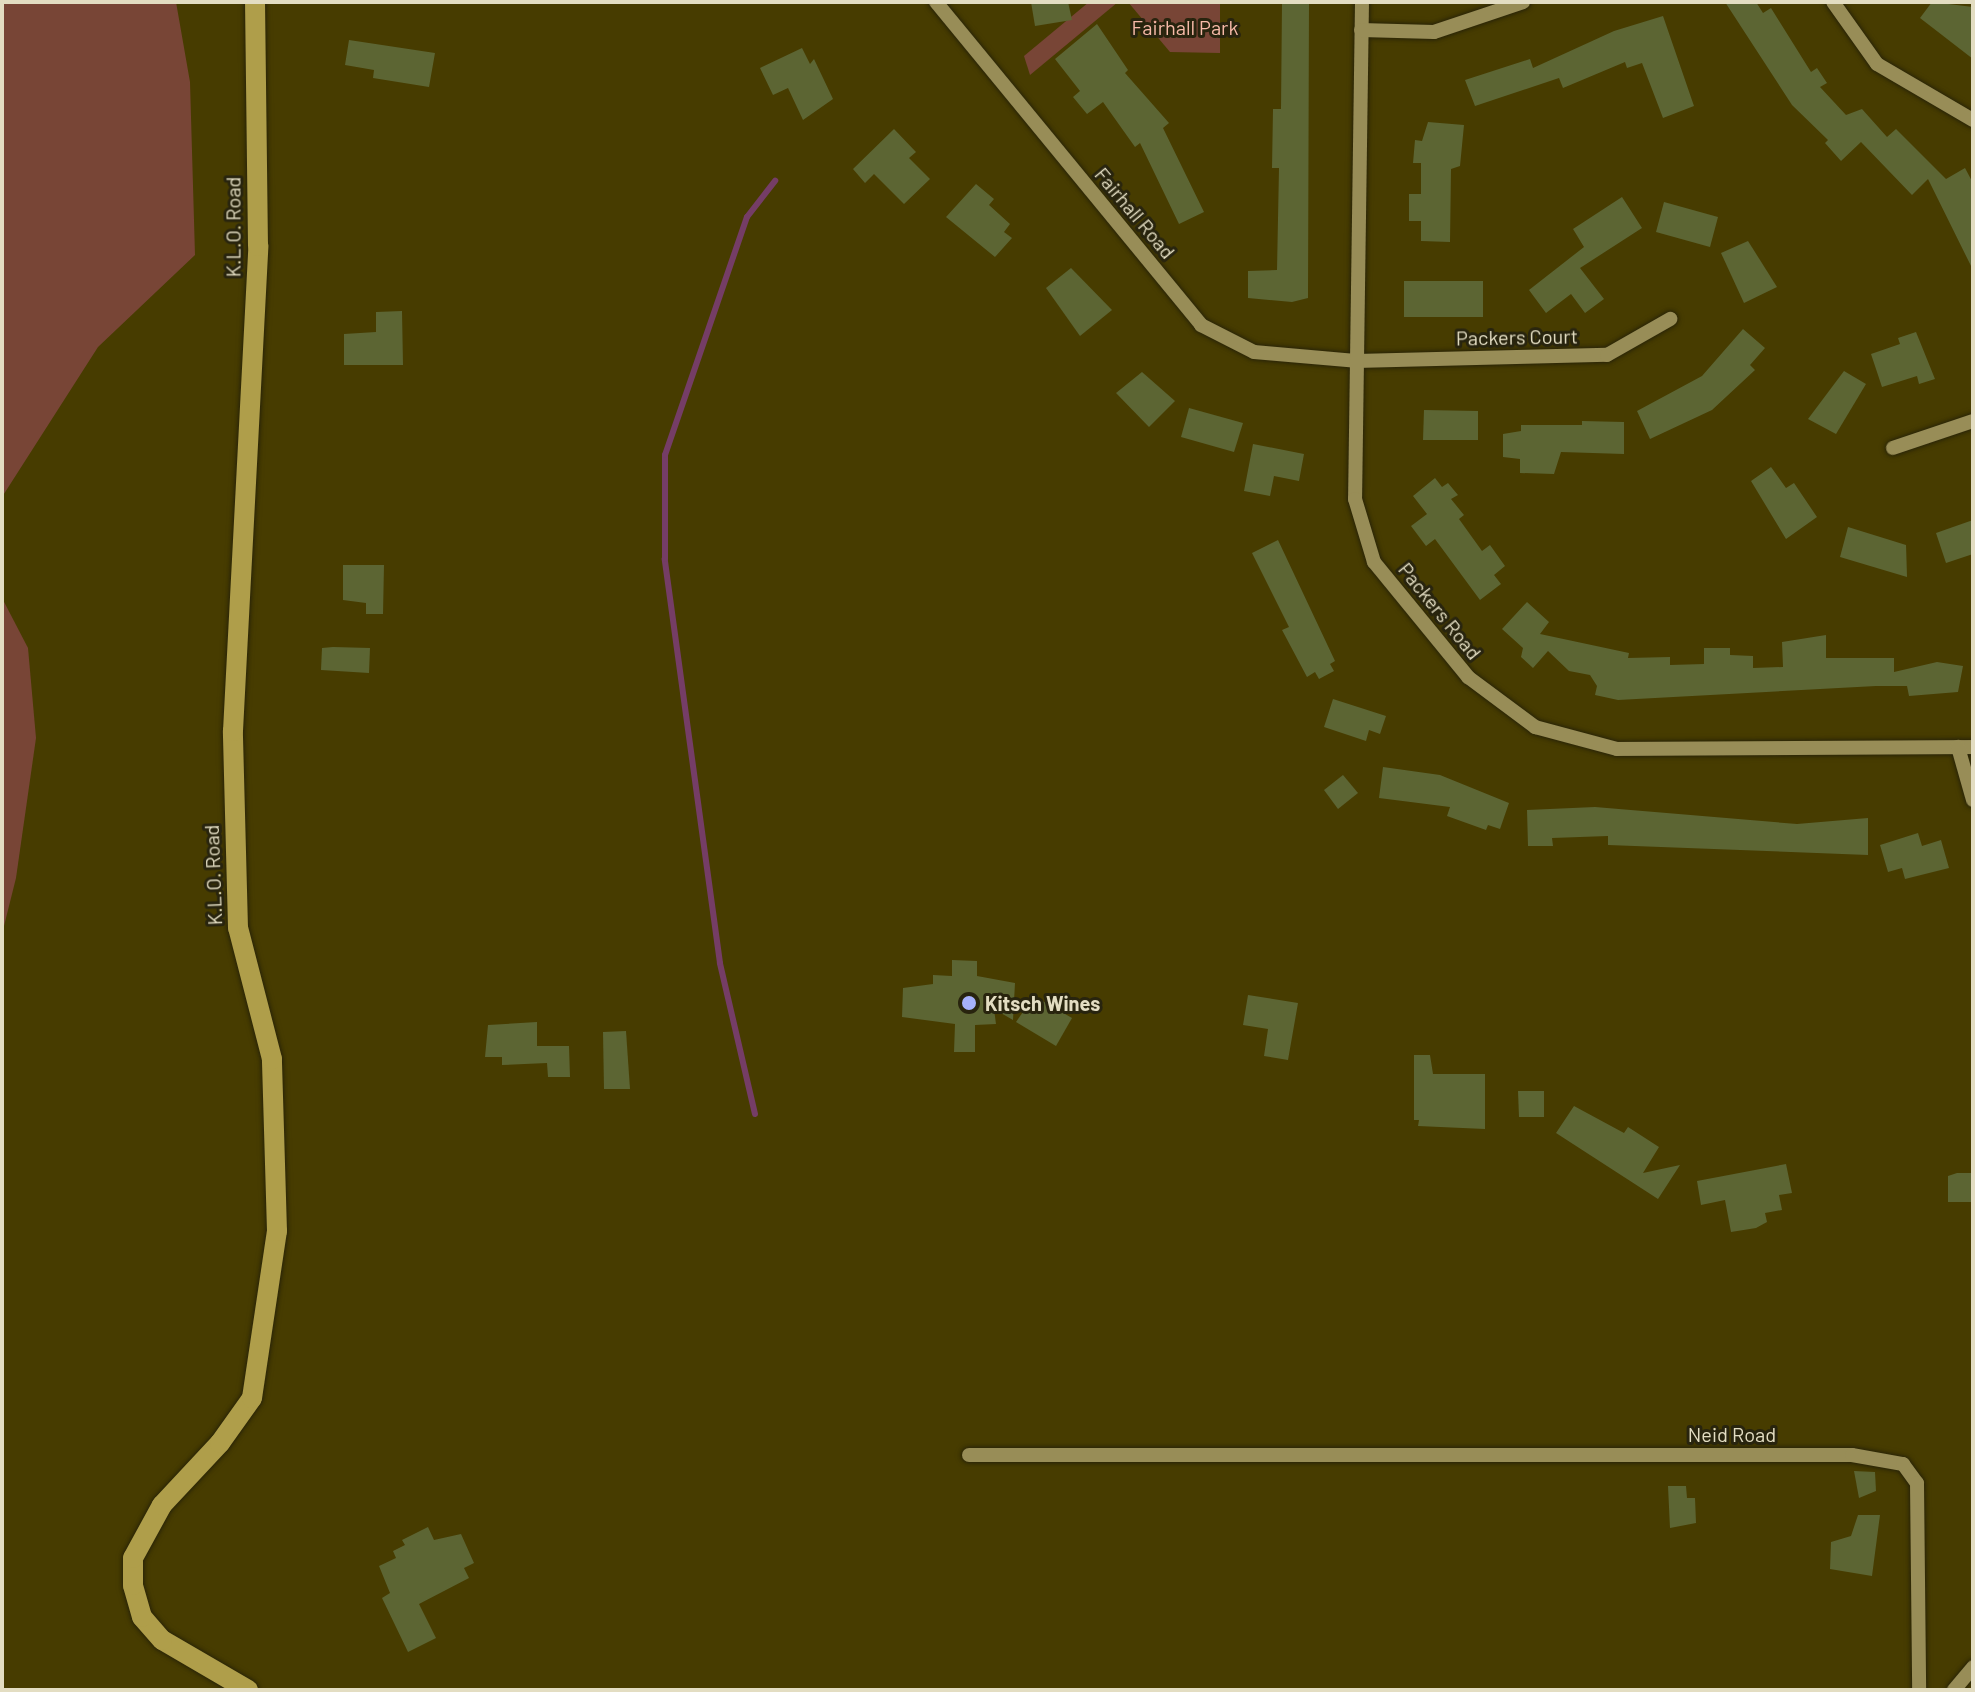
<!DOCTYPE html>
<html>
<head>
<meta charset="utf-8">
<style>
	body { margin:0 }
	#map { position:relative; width:1975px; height:1692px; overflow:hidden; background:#473c00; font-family:Barlow,sans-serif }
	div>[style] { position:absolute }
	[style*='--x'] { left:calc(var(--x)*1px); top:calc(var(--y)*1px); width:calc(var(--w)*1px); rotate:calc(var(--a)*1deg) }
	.green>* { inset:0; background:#784536 }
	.stream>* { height:6px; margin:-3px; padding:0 3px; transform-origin:3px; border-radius:3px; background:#753d66 }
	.building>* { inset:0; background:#5c6533 }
	.roads { filter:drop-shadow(0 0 2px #292407) drop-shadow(0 0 2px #292407) }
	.minor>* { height:14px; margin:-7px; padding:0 7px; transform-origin:7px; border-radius:7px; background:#988d57 }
	.major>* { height:20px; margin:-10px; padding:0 10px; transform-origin:10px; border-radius:10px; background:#af9e4a }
	.dots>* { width:22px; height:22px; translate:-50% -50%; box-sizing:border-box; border:4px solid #28240e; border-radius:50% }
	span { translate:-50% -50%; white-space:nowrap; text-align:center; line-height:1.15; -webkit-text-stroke:6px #28240e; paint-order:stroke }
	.park-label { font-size:20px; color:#f7baa8 }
	.street-label { font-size:20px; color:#e3ddc2 }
	.poi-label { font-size:20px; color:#e3ddc2; font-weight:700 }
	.left { translate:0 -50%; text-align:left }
	.frame { position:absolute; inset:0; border:4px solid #e3ddc2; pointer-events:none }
</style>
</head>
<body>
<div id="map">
	<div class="green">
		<i style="clip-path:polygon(2px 2px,176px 2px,190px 82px,195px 255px,98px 347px,2px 497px)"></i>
		<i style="clip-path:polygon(1089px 2px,1118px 2px,1030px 75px,1024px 56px)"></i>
		<i style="clip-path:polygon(1128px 2px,1220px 2px,1220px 53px,1170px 52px)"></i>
		<i style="clip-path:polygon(2px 598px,28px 648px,36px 738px,16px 878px,2px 934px)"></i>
	</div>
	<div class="stream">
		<i style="--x:755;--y:1114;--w:155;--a:-103.1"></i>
		<i style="--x:720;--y:963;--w:408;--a:-97.8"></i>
		<i style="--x:665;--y:559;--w:104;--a:-90"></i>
		<i style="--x:665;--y:455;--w:252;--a:-71"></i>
		<i style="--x:747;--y:217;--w:46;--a:-52.1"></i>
	</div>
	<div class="building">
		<i style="clip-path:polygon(1031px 2px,1068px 2px,1072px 20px,1035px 26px)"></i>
		<i style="clip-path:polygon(1282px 2px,1309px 2px,1308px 298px,1292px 302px,1248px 298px,1248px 271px,1277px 270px,1279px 168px,1272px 168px,1273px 109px,1281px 109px)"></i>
		<i style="clip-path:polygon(1725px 2px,1756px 2px,1763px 13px,1771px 8px,1811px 72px,1817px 68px,1827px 83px,1820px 87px,1846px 115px,1862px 109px,1887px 137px,1896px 129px,1946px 179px,1965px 168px,1973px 183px,1973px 270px,1928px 179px,1912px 195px,1861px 142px,1841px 161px,1825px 143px,1828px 140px,1792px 105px)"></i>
		<i style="clip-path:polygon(1932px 2px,1973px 7px,1973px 59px,1920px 18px)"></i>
		<i style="clip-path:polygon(1663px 16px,1694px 106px,1663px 118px,1642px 63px,1627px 68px,1625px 62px,1563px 88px,1559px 78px,1475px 106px,1465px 80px,1530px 59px,1533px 68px,1614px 31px)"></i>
		<i style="clip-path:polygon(1097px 24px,1128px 70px,1125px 73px,1169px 123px,1163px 128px,1204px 212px,1179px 224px,1140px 143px,1135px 147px,1103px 102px,1087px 114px,1073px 97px,1080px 91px,1055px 59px)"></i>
		<i style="clip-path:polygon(349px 40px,435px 53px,429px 87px,373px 78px,374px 70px,345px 65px)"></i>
		<i style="clip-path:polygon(802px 48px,810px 64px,814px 59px,833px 99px,803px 120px,788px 88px,773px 95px,760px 68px)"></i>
		<i style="clip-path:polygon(1428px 122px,1464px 125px,1460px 166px,1451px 169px,1450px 242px,1421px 241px,1421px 221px,1409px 221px,1409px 194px,1421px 194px,1421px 163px,1413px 163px,1415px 140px,1422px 141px)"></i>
		<i style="clip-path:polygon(894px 129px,916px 152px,909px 158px,930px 179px,904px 204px,874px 174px,865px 183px,853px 169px)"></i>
		<i style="clip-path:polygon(976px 184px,994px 199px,989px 205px,1010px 224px,1004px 232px,1012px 238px,995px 257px,946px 217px)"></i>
		<i style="clip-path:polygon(1622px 197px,1642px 228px,1580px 268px,1604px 299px,1585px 313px,1571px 294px,1546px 313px,1529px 290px,1584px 247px,1573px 229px)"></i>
		<i style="clip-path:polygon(1664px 202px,1718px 217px,1710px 247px,1656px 232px)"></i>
		<i style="clip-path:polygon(1748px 241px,1777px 287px,1744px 303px,1721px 253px)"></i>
		<i style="clip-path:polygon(1071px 268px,1112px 310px,1080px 336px,1046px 288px)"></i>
		<i style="clip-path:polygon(1404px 281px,1483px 281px,1483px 317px,1404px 317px)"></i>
		<i style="clip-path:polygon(402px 311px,403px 365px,344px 365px,344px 334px,376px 332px,376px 312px)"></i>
		<i style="clip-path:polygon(1743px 329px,1765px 348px,1750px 365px,1755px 370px,1712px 410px,1650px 439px,1637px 411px,1702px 376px)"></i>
		<i style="clip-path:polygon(1916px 332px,1935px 379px,1919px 384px,1917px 376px,1882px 387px,1871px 354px,1900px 344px,1898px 338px)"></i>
		<i style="clip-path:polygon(1844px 371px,1866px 384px,1836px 434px,1808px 419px)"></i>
		<i style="clip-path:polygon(1142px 372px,1175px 401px,1149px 427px,1116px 393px)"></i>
		<i style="clip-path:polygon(1189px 408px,1243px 423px,1234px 452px,1181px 437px)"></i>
		<i style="clip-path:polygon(1424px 410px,1478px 411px,1478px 440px,1423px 440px)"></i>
		<i style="clip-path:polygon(1582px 421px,1624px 422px,1624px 454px,1561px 452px,1554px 474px,1520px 473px,1520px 459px,1503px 457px,1503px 434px,1521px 431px,1521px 425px,1582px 425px)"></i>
		<i style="clip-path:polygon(1253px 444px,1304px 454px,1299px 481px,1274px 476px,1270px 496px,1244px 491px)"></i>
		<i style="clip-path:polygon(1771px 467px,1786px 488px,1794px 483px,1817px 517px,1786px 539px,1751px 481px)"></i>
		<i style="clip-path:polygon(1435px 478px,1442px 487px,1448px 483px,1458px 495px,1451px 499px,1464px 515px,1459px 519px,1482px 551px,1490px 545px,1505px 566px,1494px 575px,1501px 584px,1480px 600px,1435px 539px,1426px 546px,1411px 526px,1427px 514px,1413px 496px)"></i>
		<i style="clip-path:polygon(1973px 520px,1973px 554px,1946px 563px,1936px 533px)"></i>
		<i style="clip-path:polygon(1848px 527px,1906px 545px,1907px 577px,1840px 557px)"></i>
		<i style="clip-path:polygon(1278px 540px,1335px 661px,1330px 664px,1334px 671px,1319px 679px,1315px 672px,1307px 677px,1282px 630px,1289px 627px,1252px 553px)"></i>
		<i style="clip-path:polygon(343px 565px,384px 565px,383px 614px,366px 614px,366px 603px,343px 600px)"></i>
		<i style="clip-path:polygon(1527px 602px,1549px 622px,1540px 634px,1629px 653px,1628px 658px,1670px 657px,1670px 665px,1704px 664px,1704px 648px,1730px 648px,1730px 655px,1753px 656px,1753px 668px,1783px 667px,1782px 642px,1826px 635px,1826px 658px,1894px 658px,1894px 672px,1937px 662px,1963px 666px,1958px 692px,1909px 696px,1907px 686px,1876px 686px,1618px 700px,1595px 695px,1597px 686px,1590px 675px,1569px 671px,1548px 651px,1533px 668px,1521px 657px,1523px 648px,1502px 629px)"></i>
		<i style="clip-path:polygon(333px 647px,370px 648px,369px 673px,321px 670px,322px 648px)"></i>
		<i style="clip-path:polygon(1333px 699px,1386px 716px,1380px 734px,1369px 730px,1366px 741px,1324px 727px)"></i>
		<i style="clip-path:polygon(1383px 767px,1440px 775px,1509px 803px,1500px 829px,1488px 825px,1486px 830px,1447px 816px,1450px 807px,1379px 798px)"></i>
		<i style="clip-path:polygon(1343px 775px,1358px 793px,1338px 809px,1324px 790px)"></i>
		<i style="clip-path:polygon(1595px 807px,1797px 824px,1868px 818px,1868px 855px,1608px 845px,1608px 836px,1552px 838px,1553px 846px,1528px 846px,1527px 810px)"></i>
		<i style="clip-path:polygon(1918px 833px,1922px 846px,1941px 840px,1949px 868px,1905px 879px,1902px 868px,1888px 872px,1880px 845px)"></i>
		<i style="clip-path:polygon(952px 960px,977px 961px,977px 976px,1015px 983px,1013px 1020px,994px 1009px,996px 1024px,975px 1025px,975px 1052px,954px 1052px,955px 1024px,902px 1017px,903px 988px,933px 984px,933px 975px,952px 976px)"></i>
		<i style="clip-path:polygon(1248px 995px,1298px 1003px,1288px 1060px,1264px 1056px,1268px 1029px,1243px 1025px)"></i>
		<i style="clip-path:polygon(1034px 996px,1072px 1018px,1056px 1046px,1016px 1022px)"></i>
		<i style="clip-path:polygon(537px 1022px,537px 1046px,569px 1046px,570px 1077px,548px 1077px,547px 1063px,502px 1065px,502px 1057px,485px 1057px,488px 1025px)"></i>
		<i style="clip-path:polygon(626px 1031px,630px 1089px,604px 1089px,603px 1032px)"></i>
		<i style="clip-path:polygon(1414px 1055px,1430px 1055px,1433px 1074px,1485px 1074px,1485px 1129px,1418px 1126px,1419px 1120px,1414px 1120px)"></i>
		<i style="clip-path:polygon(1518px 1091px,1544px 1091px,1544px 1117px,1519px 1117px)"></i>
		<i style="clip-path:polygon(1574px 1106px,1624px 1133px,1628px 1127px,1659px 1147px,1643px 1173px,1680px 1165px,1658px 1199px,1556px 1133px)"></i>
		<i style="clip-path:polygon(1786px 1164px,1792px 1193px,1779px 1195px,1782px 1210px,1765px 1213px,1767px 1222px,1756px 1228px,1731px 1232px,1725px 1200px,1701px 1205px,1697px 1181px)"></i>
		<i style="clip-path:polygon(1957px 1173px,1973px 1173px,1973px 1202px,1948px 1202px,1948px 1176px)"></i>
		<i style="clip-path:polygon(1854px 1471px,1875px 1472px,1876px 1491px,1859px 1498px)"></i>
		<i style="clip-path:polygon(1668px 1486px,1686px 1486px,1687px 1498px,1695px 1498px,1696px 1523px,1670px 1528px)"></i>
		<i style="clip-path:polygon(1858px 1515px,1880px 1515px,1872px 1576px,1830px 1569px,1831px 1542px,1851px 1536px)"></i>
		<i style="clip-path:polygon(428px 1527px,434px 1540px,461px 1534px,474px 1563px,464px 1568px,469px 1578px,419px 1604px,436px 1638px,408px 1652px,382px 1598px,390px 1593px,379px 1566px,396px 1558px,393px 1551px,405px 1545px,402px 1540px)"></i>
	</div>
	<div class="roads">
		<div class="minor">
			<i style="--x:936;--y:2;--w:418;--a:50.6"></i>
			<i style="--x:1201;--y:325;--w:59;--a:27"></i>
			<i style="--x:1254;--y:352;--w:102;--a:5"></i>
			<i style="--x:1356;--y:361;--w:251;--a:-1.4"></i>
			<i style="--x:1607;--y:355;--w:73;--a:-29.7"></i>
			<i style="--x:1362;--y:2;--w:497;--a:90.8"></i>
			<i style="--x:1355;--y:499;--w:66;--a:73.2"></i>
			<i style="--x:1374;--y:562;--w:149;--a:50.7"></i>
			<i style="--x:1468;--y:677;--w:84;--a:36.7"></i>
			<i style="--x:1535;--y:727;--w:85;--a:15"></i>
			<i style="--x:1617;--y:749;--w:356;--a:-0.3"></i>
			<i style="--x:1833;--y:2;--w:76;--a:54.6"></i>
			<i style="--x:1877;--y:64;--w:111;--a:30.3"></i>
			<i style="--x:1361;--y:30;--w:73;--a:1.6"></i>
			<i style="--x:1434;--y:32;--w:94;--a:-18.6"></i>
			<i style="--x:1893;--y:448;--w:84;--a:-18.6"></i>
			<i style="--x:1958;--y:747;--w:55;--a:74.2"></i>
			<i style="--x:969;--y:1455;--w:883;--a:0"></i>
			<i style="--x:1852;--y:1455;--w:52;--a:10"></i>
			<i style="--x:1903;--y:1464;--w:24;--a:54"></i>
			<i style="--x:1917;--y:1483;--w:207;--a:89.4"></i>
			<i style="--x:1954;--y:1690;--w:30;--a:-50"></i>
		</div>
		<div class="major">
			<i style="--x:248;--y:1690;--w:99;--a:-149.8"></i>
			<i style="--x:162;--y:1640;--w:30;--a:-131"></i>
			<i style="--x:142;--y:1617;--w:33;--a:-106"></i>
			<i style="--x:133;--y:1585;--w:27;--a:-90"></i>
			<i style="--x:133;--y:1558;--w:60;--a:-61.3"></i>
			<i style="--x:162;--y:1505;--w:85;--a:-46.9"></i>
			<i style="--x:220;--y:1443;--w:55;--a:-54.6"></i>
			<i style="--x:252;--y:1398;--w:169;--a:-81.5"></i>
			<i style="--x:277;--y:1231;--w:172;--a:-91.7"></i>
			<i style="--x:272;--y:1059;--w:135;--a:-104.5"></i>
			<i style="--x:238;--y:928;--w:197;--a:-91.5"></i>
			<i style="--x:233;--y:731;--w:486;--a:-87"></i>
			<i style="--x:258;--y:246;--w:244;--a:-90.7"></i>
		</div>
	</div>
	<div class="dots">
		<i style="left:969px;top:1003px;background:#a6b1fc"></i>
	</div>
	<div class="park-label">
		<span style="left:1185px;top:27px">Fairhall Park</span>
	</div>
	<div class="street-label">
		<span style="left:1135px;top:213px;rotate:50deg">Fairhall Road</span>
		<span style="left:233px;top:227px;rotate:-90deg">K.L.O. Road</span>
		<span style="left:1517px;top:337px;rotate:-1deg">Packers Court</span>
		<span style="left:1440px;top:611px;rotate:51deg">Packers Road</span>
		<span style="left:213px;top:875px;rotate:-92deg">K.L.O. Road</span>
		<span style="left:1732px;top:1434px">Neid Road</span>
	</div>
	<div class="poi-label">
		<span class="left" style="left:985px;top:1003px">Kitsch Wines</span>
	</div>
	<div class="frame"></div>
</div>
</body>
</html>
